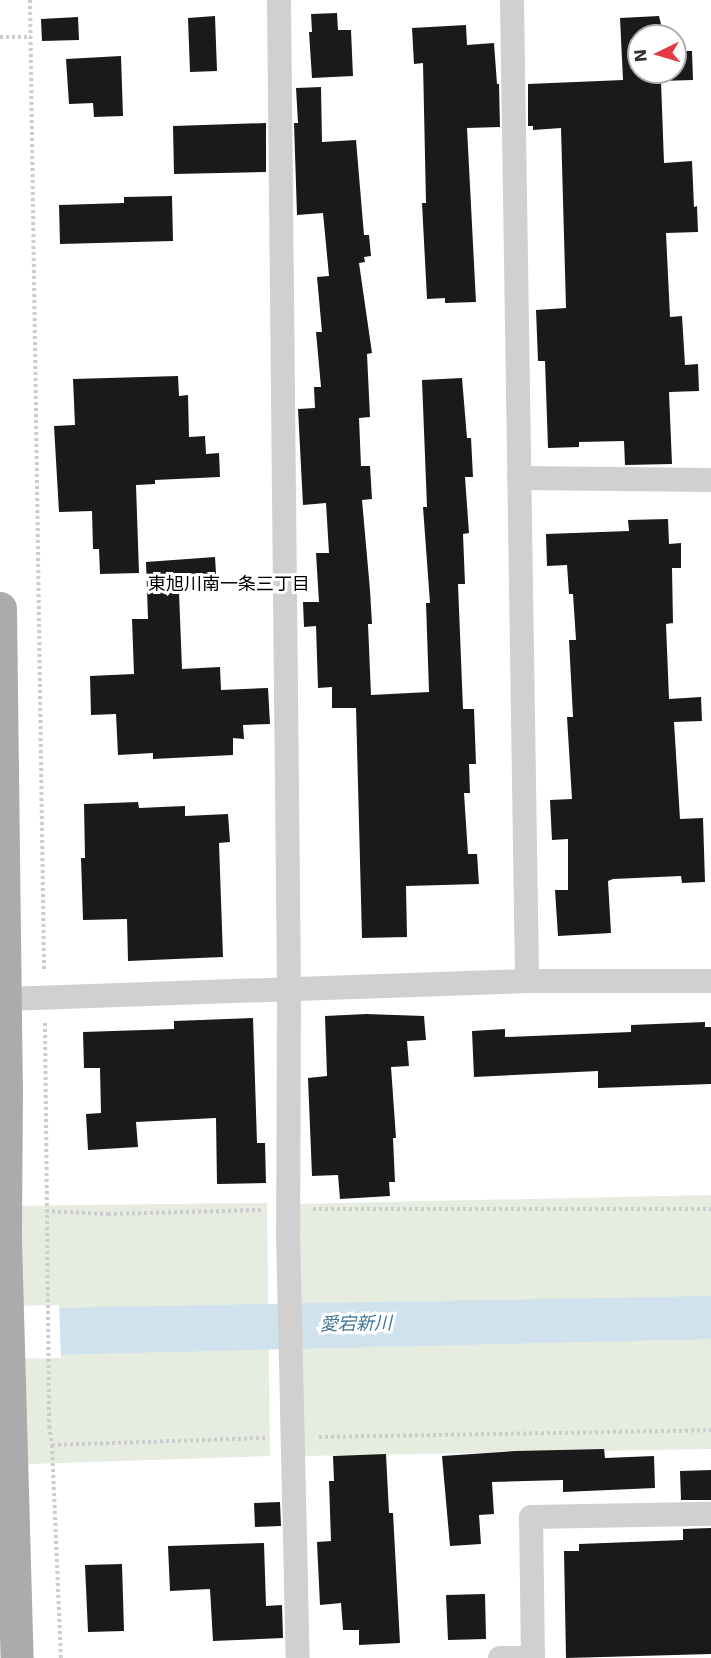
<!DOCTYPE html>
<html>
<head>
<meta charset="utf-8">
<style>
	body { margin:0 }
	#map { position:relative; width:711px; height:1658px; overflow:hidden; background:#fff; font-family:"DejaVu Sans","Noto Sans JP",sans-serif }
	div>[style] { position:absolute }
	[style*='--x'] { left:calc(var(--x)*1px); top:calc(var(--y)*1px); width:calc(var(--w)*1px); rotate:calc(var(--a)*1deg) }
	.green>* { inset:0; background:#e6ecdf }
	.water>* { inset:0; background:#cfe2ee }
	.pier>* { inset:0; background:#fff }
	.building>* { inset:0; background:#1a1a1a }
	.path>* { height:4px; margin-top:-2px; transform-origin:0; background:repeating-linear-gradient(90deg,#cdcdcd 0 3px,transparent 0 6px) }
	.street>* { height:24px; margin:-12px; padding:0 12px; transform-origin:12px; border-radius:12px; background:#d0d0d0 }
	.primary>* { height:33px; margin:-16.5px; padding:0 16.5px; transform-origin:16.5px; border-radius:16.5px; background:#ababab }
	span { translate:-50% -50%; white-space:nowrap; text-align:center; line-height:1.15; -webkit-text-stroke:6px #fff; paint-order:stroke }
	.neighbourhood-label { font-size:18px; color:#000 }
	.water-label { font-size:18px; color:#3f7597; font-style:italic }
	.north { position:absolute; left:627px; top:24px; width:60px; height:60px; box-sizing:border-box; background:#fff; border:2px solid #adadad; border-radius:50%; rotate:265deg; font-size:16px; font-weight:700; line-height:24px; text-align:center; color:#333 }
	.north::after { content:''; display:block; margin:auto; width:21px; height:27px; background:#e63946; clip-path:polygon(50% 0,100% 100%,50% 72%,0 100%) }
</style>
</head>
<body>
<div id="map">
	<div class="green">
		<i style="clip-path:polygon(711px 1195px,711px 1449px,302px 1456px,294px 1204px)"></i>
		<i style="clip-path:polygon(267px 1203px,270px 1456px,0 1465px,0 1206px)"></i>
	</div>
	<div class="water">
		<i style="clip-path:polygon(711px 1296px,711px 1339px,0 1356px,0 1309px)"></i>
	</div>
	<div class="pier">
		<i style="clip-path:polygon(59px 1305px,61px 1358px,0 1359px,0 1306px)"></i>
	</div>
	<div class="building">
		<i style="clip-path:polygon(337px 13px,338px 30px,351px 30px,353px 76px,312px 78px,309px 32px,312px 32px,311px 14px)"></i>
		<i style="clip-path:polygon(215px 16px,217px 71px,190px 72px,188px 18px)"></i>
		<i style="clip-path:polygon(659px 16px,664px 36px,639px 36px,639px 72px,675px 72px,675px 51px,692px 51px,693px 80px,661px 81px,664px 163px,692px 161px,694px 207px,697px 206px,698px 232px,666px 233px,670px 317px,682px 316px,685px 365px,698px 364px,699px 391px,669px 392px,672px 464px,625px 465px,624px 441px,579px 442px,579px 447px,548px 448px,545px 361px,538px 361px,536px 310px,566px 308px,561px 128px,533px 130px,533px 126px,528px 126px,528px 84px,623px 80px,620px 18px)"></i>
		<i style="clip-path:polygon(78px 17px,79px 40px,42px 41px,41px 19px)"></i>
		<i style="clip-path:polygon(466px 25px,467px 45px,494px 43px,497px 84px,499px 84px,500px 127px,467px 128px,476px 302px,445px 303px,445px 298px,427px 299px,422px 203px,426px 203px,423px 63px,414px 64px,412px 28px)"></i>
		<i style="clip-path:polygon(121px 56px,123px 116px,94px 117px,93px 103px,69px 104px,66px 59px)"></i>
		<i style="clip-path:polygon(321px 87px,322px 142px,356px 140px,364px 235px,369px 235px,371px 256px,364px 257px,365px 262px,359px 263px,372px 353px,367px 354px,370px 417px,359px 418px,361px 466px,370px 466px,372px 499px,362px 500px,370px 590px,372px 624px,368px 624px,371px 695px,429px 692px,426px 603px,430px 603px,423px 507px,427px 507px,422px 380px,462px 378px,467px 438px,471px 438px,473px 477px,465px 477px,469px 533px,463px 534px,465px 584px,458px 584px,463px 709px,474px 709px,476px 764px,469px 764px,470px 793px,464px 793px,468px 854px,477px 854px,479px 884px,406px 886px,407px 937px,362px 938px,356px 708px,332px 708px,332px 687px,318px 688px,316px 626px,304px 627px,303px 602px,319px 602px,316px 553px,329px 553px,326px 503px,303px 505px,298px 409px,315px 408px,314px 387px,321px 387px,316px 332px,322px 332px,317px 277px,329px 276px,323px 213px,297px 215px,294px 123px,298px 123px,296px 88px)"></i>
		<i style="clip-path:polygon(266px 123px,266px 172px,174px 174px,173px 126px)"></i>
		<i style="clip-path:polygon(172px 196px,173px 241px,60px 244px,59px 205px,124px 203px,124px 197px)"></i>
		<i style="clip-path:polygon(178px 376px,179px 396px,188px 395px,189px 437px,205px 436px,206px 454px,219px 453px,220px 477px,155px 480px,155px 484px,136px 485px,139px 573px,100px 574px,99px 549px,93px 549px,92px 511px,59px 512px,54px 426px,75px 425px,73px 379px)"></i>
		<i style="clip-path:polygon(668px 519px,669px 544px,681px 543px,681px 568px,672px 568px,673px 623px,666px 624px,669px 699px,701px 697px,702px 721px,674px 722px,680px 819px,703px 818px,705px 882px,682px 883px,681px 876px,613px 879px,608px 881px,611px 933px,558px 936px,555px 890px,568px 890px,568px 839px,552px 840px,550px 800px,572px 799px,567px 717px,573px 717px,569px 640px,576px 640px,573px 594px,569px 594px,567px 565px,547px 566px,546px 534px,629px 531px,628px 520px)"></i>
		<i style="clip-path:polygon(215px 557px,217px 590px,179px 592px,182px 669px,220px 667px,221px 690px,268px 688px,270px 724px,243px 725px,244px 739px,233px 738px,233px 755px,153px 759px,153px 753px,118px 755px,116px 714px,91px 715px,90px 676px,134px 674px,132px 619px,148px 619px,146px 562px)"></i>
		<i style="clip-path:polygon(138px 802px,139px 808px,185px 806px,185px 816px,228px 814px,230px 842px,219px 843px,223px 957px,128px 961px,127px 919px,83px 920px,81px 858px,85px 858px,84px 804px)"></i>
		<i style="clip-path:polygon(366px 1014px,424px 1016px,426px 1040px,407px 1041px,409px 1066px,391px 1067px,396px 1138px,393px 1138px,395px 1182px,389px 1182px,390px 1196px,340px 1199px,338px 1175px,312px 1176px,308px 1078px,327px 1076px,325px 1016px)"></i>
		<i style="clip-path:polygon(253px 1018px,257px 1143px,265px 1143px,266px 1183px,217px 1184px,216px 1118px,136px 1122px,138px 1147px,88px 1150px,86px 1114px,101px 1113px,100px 1068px,84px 1068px,83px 1032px,174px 1029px,174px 1021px)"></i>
		<i style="clip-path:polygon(705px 1022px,705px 1027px,711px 1027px,711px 1084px,598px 1088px,598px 1071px,474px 1077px,472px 1031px,505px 1029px,505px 1037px,631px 1032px,631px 1025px)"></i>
		<i style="clip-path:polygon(604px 1449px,605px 1458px,654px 1456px,655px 1488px,563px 1492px,563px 1480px,492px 1482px,494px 1514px,479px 1515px,481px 1544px,450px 1546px,442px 1456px,516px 1451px)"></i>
		<i style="clip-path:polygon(386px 1454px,389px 1513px,393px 1513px,400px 1643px,359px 1645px,359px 1630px,343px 1630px,341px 1603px,320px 1605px,317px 1542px,331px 1541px,329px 1481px,334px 1481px,333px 1456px)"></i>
		<i style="clip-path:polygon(711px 1470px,711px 1500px,681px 1500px,680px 1471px)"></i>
		<i style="clip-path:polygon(280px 1502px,281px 1526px,255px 1527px,254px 1503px)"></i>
		<i style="clip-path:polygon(711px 1528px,711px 1654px,566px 1658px,564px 1551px,579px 1551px,579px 1544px,683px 1540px,683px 1529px)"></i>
		<i style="clip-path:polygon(264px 1543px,266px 1606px,282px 1605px,283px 1638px,213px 1641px,210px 1589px,170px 1591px,168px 1546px)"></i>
		<i style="clip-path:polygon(122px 1564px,124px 1631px,88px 1632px,85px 1565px)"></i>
		<i style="clip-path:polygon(485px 1594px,486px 1639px,448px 1640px,446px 1595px)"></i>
	</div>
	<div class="path">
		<i style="--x:30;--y:0;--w:971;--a:89.17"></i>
		<i style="--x:0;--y:37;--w:31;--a:0"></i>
		<i style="--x:45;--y:1023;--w:403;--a:89.4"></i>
		<i style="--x:49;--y:1426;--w:19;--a:81"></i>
		<i style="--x:52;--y:1445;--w:213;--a:87.6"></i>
		<i style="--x:313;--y:1209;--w:398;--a:0"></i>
		<i style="--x:46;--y:1211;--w:62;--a:2.8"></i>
		<i style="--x:108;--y:1214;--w:155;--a:-1.5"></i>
		<i style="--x:319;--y:1437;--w:392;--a:-1"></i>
		<i style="--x:52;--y:1445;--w:214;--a:-1.9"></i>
	</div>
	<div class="street">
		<i style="--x:279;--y:0;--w:991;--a:89.42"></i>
		<i style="--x:289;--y:991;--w:241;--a:90.2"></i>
		<i style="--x:288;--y:1232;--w:426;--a:88.7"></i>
		<i style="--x:512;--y:0;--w:981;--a:89.12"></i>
		<i style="--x:519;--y:478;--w:192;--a:0.6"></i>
		<i style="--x:5;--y:999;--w:522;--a:-1.97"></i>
		<i style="--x:527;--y:981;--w:184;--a:0"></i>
		<i style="--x:500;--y:1658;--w:33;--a:0"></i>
		<i style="--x:533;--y:1658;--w:141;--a:-90.8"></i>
		<i style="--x:531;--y:1517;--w:180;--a:-1"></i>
	</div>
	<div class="primary">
		<i style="--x:0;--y:608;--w:478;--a:89.3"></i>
		<i style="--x:6;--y:1086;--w:155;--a:90.4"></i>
		<i style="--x:5;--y:1241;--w:417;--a:88.4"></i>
	</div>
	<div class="neighbourhood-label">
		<span style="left:229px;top:584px">東旭川南一条三丁目</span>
	</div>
	<div class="water-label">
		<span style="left:356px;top:1324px;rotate:-1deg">愛宕新川</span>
	</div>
	<div class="north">N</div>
</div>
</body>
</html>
